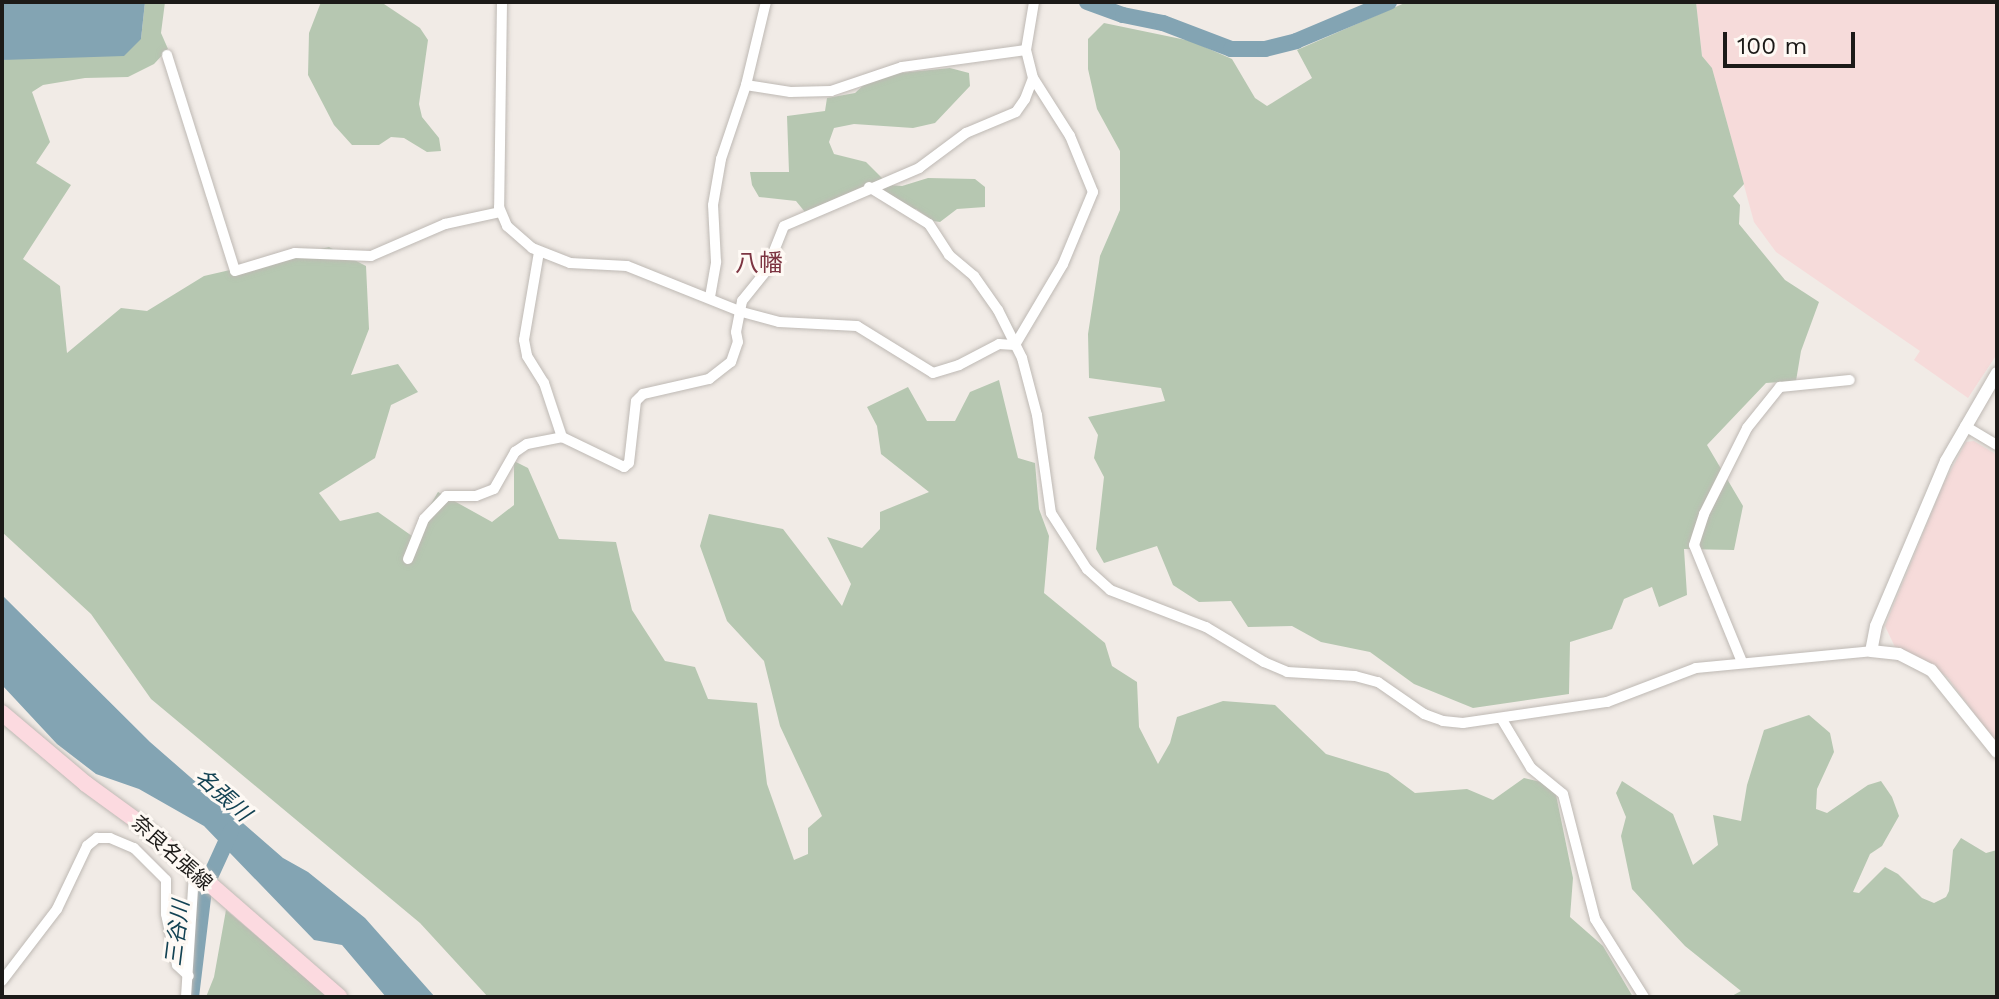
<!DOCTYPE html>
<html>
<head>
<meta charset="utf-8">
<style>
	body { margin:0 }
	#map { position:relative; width:1999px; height:999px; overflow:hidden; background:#f1ebe6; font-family:"Work Sans","Noto Sans JP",sans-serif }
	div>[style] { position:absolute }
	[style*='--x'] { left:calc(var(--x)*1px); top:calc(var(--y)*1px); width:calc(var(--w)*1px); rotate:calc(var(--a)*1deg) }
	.industrial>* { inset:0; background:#f6dbda }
	.green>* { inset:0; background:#b6c7b1 }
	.water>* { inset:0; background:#83a4b3 }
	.river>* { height:16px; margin:-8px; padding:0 8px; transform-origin:8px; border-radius:8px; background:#83a4b3 }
	.roads { filter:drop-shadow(0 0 2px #beb9b4) drop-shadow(0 0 2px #beb9b4) }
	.minor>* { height:10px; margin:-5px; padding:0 5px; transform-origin:5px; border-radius:5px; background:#fff }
	.tertiary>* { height:12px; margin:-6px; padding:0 6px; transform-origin:6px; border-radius:6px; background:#fff }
	.primary>* { height:16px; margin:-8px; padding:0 8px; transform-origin:8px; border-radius:8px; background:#fcdae0 }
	span { translate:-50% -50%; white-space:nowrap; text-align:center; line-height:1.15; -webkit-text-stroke:6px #fef9f4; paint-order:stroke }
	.street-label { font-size:20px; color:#1c1a18 }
	.water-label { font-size:22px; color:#124253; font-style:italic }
	.quarter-label { font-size:24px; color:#7d3542 }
	.frame { position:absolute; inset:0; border:4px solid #1c1a18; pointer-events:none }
	.scale { position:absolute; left:1723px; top:32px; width:132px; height:36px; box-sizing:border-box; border:4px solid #1c1a18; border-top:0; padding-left:10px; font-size:24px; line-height:28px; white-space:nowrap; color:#1c1a18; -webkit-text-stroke:6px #fef9f4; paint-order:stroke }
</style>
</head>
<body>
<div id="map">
	<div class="industrial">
		<i style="clip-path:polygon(1696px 2px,1997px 2px,1997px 354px,1968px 398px,1914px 360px,1920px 351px,1776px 252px,1754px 222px,1712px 68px,1702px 56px)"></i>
		<i style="clip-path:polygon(1974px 441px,1997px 455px,1997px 744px,1948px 678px,1930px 663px,1895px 647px,1885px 626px,1943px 485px,1966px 442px)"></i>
	</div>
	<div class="green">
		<i style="clip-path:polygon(145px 2px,165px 2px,161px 33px,168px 49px,154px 64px,128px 77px,85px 78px,43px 85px,32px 92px,50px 142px,36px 163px,71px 185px,23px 259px,60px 286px,67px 353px,121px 308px,147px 311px,204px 276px,329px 247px,366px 266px,369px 329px,351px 375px,398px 364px,418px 392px,391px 405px,375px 458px,319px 493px,340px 521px,378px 512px,412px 536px,438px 492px,492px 522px,514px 505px,514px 461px,528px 468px,559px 539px,616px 542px,632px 610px,665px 661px,695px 667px,708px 699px,757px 703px,767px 784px,794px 860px,808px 854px,808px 828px,822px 816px,780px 726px,764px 661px,727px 621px,700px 546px,709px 514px,783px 529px,842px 606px,851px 584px,827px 537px,862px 548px,880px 529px,880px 512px,929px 492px,881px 454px,877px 426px,867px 407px,908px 387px,927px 421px,955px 421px,970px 392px,999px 380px,1018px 458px,1035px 463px,1039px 509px,1049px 536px,1044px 593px,1105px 643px,1112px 666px,1137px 682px,1139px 727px,1158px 764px,1170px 743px,1177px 717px,1223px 701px,1275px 705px,1326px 754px,1388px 773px,1415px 793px,1467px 789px,1493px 800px,1524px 778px,1554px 785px,1573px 878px,1570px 917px,1603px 946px,1633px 997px,488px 997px,420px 923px,151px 699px,91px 614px,2px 532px,2px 60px,141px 39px)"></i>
		<i style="clip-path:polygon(321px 2px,381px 2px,420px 28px,428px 40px,419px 104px,422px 117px,439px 138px,441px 151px,427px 152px,404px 138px,391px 137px,379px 145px,352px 145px,334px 125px,308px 75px,309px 33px)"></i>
		<i style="clip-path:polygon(1407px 2px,1696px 2px,1702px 56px,1712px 68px,1744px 184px,1733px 196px,1740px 205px,1739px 224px,1785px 280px,1819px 302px,1801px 351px,1796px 381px,1766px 383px,1707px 445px,1743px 506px,1734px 550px,1684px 549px,1687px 595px,1659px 607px,1652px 587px,1624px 599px,1612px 629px,1570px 642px,1569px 694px,1473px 708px,1414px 684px,1370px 652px,1321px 642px,1292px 626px,1248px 627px,1231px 601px,1199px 602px,1173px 585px,1157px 546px,1104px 563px,1096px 549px,1104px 477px,1094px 458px,1098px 435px,1088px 417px,1165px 401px,1161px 388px,1089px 378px,1088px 334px,1100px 256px,1120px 210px,1120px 151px,1097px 109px,1088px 69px,1088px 39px,1104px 23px,1191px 41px,1232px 59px,1255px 98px,1267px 106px,1312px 78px,1297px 50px)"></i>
		<i style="clip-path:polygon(950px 68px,969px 73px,970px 86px,935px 123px,913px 128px,854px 124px,834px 128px,829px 142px,834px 154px,866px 162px,889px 185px,902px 186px,928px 178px,975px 179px,985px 187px,985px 207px,957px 209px,940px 222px,933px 221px,916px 209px,895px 209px,876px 189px,805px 212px,796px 201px,759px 197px,752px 185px,750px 172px,789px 172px,787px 116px,825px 111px,827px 98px,855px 93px,869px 80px,890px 74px)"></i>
		<i style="clip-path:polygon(1809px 715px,1830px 733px,1834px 752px,1817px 789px,1816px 809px,1827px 813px,1868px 785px,1881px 781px,1892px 797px,1899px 816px,1882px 846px,1870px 854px,1853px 892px,1859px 893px,1885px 867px,1898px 874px,1922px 898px,1934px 903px,1946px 897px,1949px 891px,1953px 850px,1961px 838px,1986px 853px,1997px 850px,1997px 997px,1730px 997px,1741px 991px,1685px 946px,1632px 889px,1621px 836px,1626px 817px,1616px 793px,1622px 781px,1673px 814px,1693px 865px,1718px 845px,1713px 815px,1741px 821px,1747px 785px,1764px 730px)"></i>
		<i style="clip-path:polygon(226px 910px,314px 985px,330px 997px,206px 997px,214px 977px)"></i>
	</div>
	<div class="water">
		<i style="clip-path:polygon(2px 2px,145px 2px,141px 39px,124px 56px,2px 60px)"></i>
		<i style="clip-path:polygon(2px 595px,150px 742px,283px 858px,308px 872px,365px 918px,435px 997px,386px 997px,342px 945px,314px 940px,204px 826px,139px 789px,96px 774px,57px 744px,2px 685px)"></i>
	</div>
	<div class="river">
		<i style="--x:1087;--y:2;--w:38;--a:20"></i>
		<i style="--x:1123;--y:15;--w:41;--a:11.3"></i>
		<i style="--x:1163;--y:23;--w:73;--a:20.9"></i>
		<i style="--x:1231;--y:49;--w:34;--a:0"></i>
		<i style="--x:1265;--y:49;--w:32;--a:-14"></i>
		<i style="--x:1296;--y:41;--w:101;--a:-22.8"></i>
		<i style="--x:191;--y:997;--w:108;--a:-83.1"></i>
		<i style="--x:204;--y:890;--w:65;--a:-65.4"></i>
	</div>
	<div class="roads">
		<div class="minor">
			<i style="--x:502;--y:2;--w:205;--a:90.8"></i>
			<i style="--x:499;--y:207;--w:21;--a:67"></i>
			<i style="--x:507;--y:226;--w:33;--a:41"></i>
			<i style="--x:532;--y:248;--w:41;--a:21.5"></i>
			<i style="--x:570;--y:263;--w:57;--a:3"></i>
			<i style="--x:627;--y:266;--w:124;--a:21.8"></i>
			<i style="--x:742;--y:312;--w:38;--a:15"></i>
			<i style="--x:779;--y:322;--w:78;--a:2.9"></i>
			<i style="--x:857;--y:326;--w:89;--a:31.7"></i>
			<i style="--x:933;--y:373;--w:27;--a:-17"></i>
			<i style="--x:959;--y:365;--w:45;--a:-27.7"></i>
			<i style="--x:999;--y:344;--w:16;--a:4"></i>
			<i style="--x:167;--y:55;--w:226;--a:72.5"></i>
			<i style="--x:235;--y:271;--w:63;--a:-16.7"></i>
			<i style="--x:295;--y:253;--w:76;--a:2.3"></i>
			<i style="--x:371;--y:256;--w:81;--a:-23.4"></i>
			<i style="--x:445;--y:224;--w:56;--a:-12.3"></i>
			<i style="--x:746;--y:85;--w:45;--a:9"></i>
			<i style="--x:790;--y:92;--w:41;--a:-1.4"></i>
			<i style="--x:831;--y:91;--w:75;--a:-18.7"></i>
			<i style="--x:902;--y:67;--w:125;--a:-7.8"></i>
			<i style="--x:869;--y:187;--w:70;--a:31.7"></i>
			<i style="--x:929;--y:224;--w:37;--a:57"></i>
			<i style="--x:949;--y:255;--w:33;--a:40"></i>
			<i style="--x:974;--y:276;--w:42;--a:54.8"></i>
			<i style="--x:998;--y:310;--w:54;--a:63.4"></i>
			<i style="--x:1022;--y:358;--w:59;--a:75.3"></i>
			<i style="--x:1037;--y:415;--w:99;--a:81.9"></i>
			<i style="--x:1051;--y:513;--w:67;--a:57.3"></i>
			<i style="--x:1087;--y:569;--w:31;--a:42"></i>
			<i style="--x:1110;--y:590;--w:103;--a:21.1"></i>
			<i style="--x:1206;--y:627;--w:68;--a:31.1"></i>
			<i style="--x:1264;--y:662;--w:25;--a:23"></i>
			<i style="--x:1287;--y:672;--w:68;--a:3.4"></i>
			<i style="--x:1355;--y:676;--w:24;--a:15"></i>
			<i style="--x:1378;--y:682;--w:56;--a:34.8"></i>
			<i style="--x:1424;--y:714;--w:20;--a:20"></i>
			<i style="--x:1443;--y:721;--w:20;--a:6"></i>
			<i style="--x:1463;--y:723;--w:146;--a:-8.3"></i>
			<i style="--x:1607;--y:702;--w:95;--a:-20.9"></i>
			<i style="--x:1696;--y:668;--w:176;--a:-5.5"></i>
			<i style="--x:539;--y:252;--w:89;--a:99.7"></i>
			<i style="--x:524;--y:340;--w:16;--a:79"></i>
			<i style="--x:527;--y:356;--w:32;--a:58"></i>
			<i style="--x:544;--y:383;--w:57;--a:71.6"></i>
			<i style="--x:710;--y:297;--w:36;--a:-80"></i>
			<i style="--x:716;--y:262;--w:57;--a:-93"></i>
			<i style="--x:713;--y:205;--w:47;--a:-80.1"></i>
			<i style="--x:721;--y:159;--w:78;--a:-71.3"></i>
			<i style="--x:746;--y:85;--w:85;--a:-76.5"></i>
			<i style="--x:1015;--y:345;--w:94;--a:-59.3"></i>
			<i style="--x:1063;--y:264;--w:78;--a:-67.4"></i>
			<i style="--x:1093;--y:192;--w:61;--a:-112.3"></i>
			<i style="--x:1070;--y:136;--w:69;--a:-122.5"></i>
			<i style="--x:1033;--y:78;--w:29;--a:-104"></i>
			<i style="--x:1026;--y:50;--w:49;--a:-80.5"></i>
			<i style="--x:1965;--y:426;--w:37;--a:31"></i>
			<i style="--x:408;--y:559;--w:43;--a:-68.2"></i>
			<i style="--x:424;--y:519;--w:32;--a:-46"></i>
			<i style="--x:446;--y:496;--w:30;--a:0"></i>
			<i style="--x:476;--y:496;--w:19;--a:-21"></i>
			<i style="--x:494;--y:489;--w:43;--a:-60.4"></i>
			<i style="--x:515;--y:452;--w:14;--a:-34"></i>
			<i style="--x:527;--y:444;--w:36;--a:-11"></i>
			<i style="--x:562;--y:437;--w:69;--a:25.8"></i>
			<i style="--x:624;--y:467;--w:6;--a:-39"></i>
			<i style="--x:629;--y:463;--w:62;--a:-83.6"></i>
			<i style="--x:636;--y:401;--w:10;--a:-45"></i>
			<i style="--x:643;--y:394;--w:68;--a:-12.8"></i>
			<i style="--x:709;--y:379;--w:28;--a:-38"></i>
			<i style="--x:731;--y:362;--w:21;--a:-71"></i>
			<i style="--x:738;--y:342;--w:10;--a:-101"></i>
			<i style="--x:736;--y:332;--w:32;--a:-79"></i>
			<i style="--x:742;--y:301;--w:38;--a:-51"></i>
			<i style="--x:766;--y:271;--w:48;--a:-68.2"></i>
			<i style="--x:784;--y:226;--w:147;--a:-23.2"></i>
			<i style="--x:919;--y:168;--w:59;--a:-36.7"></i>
			<i style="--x:966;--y:133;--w:54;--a:-22.8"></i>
			<i style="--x:1016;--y:112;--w:16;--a:-55"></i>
			<i style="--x:1025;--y:99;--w:22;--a:-69"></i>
			<i style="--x:1742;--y:662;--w:126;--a:-112.3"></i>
			<i style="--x:1694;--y:545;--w:33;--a:-72"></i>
			<i style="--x:1704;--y:514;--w:96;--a:-63.4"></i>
			<i style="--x:1747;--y:428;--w:53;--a:-51.2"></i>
			<i style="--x:1780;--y:387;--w:70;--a:-5.7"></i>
			<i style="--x:1501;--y:718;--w:58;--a:59"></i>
			<i style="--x:1531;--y:768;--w:41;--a:39.1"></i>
			<i style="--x:1563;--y:794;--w:129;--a:75.6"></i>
			<i style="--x:1595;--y:919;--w:92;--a:57.9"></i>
			<i style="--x:2;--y:981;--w:91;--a:-52.6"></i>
			<i style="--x:57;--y:909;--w:70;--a:-64.5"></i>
			<i style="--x:87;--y:846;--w:13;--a:-39"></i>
			<i style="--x:97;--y:838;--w:13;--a:0"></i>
			<i style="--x:110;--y:838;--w:26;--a:23"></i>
			<i style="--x:134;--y:848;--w:45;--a:45"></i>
			<i style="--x:166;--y:880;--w:34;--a:90"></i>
			<i style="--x:166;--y:914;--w:52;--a:77.8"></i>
			<i style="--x:177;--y:965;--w:16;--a:43"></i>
			<i style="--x:186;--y:997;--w:124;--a:-86.3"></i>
		</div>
		<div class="tertiary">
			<i style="--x:1997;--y:373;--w:102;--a:120.1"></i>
			<i style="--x:1946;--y:461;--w:179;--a:113"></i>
			<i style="--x:1876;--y:626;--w:25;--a:101"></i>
			<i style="--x:1871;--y:651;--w:28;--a:6"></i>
			<i style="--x:1899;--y:654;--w:36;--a:27"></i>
			<i style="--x:1931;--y:670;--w:105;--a:51.2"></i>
		</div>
		<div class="primary">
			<i style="--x:2;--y:713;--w:110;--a:40.2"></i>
			<i style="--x:86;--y:784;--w:68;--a:36"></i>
			<i style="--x:141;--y:824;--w:263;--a:41.1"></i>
		</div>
	</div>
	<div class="street-label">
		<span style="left:172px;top:853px;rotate:42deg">奈良名張線</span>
	</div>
	<div class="water-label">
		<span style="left:223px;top:795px;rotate:42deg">名張川</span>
		<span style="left:177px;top:933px;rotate:-83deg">三谷川</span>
	</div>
	<div class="quarter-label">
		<span style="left:759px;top:264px">八幡</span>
	</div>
	<div class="frame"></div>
	<div class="scale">100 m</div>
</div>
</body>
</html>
